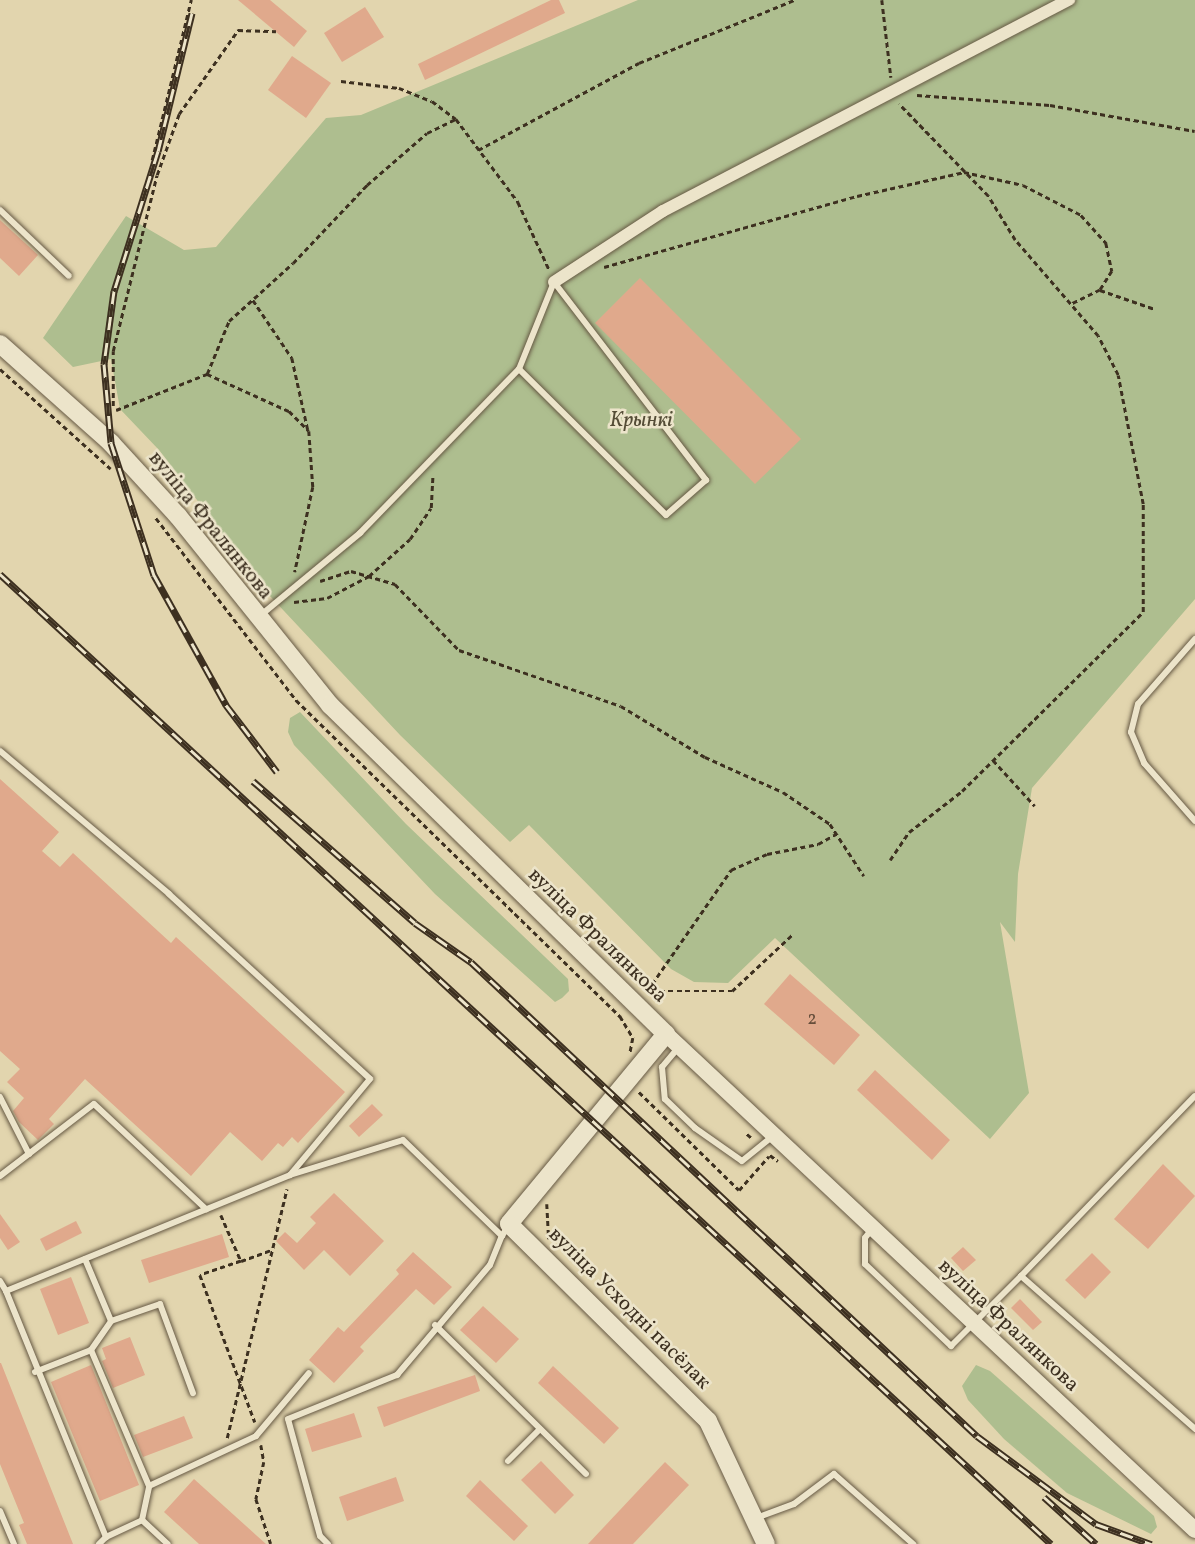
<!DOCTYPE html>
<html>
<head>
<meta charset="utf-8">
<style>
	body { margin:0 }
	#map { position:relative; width:1195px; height:1544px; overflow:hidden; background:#e2d5ae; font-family:Vollkorn,serif }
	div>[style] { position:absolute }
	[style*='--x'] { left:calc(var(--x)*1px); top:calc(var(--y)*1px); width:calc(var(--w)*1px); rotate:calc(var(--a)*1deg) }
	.green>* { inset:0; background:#aebe8f }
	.building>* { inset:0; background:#e0a98c }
	.path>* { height:2.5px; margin-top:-1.25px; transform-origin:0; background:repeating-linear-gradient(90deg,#3d3020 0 5px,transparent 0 8.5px) }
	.roads { filter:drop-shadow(0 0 2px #665944) drop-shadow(0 0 2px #665944) }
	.service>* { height:6px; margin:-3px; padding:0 3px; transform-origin:3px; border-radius:3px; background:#ece4ca }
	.minor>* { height:12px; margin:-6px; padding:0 6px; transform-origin:6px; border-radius:6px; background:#ece4ca }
	.tertiary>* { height:16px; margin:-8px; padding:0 8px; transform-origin:8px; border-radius:8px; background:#ece4ca }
	.secondary>* { height:18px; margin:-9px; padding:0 9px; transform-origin:9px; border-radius:9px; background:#ece4ca }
	.rail>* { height:7px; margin-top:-3.5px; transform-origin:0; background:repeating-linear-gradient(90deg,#ece4ca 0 13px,#3d3020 0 26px); box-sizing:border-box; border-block:2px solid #3d3020 }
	span { translate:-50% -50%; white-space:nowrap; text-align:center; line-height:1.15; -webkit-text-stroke:5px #ece4ca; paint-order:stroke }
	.number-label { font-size:18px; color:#664e3b }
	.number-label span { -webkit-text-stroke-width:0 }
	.park-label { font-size:21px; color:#544c36; font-style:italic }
	.street-label { font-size:21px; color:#3d3020 }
</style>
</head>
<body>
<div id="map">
	<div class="green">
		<i style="clip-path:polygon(638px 0,1195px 0,1195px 599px,1032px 788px,1018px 874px,1015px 942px,1000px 922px,1029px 1093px,990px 1139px,775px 938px,728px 983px,694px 982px,671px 969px,529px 825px,510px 842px,400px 735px,270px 596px,159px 450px,120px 409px,111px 359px,73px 367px,43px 338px,126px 216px,184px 250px,216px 247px,326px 118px,361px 115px)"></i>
		<i style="clip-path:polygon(300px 712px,406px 824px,568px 979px,569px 991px,562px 998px,555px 1002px,435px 894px,294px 745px,288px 732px,290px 718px)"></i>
		<i style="clip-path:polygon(976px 1365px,990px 1371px,1154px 1516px,1157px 1527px,1151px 1534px,1067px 1493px,1004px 1439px,968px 1400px,962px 1386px)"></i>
	</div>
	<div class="building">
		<i style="clip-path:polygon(238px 0,270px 0,307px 31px,294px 47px)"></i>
		<i style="clip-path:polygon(551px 0,559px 0,565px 13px,425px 80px,418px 64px)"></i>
		<i style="clip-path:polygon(365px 7px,384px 37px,342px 62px,324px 33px)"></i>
		<i style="clip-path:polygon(292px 56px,331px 83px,306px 118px,268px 90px)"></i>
		<i style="clip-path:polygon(0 220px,38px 255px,19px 276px,0 258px)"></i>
		<i style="clip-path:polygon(640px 278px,801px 439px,755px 484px,595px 323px)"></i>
		<i style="clip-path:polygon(0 779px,59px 832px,42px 851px,60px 867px,73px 853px,171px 943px,176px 937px,345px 1092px,298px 1143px,292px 1137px,283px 1147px,278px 1143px,262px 1161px,230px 1132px,191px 1176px,85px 1079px,49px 1119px,54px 1124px,38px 1140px,19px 1122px,13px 1111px,24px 1098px,7px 1082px,20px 1069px,0 1051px)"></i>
		<i style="clip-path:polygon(790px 974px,860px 1035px,834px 1065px,764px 1004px)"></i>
		<i style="clip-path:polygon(875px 1070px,950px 1140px,932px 1160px,857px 1090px)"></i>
		<i style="clip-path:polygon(372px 1104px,383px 1115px,359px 1137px,349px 1126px)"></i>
		<i style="clip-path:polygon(1163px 1164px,1195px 1196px,1148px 1249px,1114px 1219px)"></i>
		<i style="clip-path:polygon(334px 1193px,384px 1241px,350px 1276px,324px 1250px,304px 1270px,276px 1241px,285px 1232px,297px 1243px,316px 1223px,310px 1217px)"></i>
		<i style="clip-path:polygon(0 1214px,20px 1242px,8px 1250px,0 1238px)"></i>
		<i style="clip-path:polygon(76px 1221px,82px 1233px,46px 1251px,40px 1239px)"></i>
		<i style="clip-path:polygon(222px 1234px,229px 1257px,149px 1283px,141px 1260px)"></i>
		<i style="clip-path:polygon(963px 1247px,976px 1260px,963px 1271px,951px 1258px)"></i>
		<i style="clip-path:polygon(413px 1252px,452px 1287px,434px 1305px,416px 1289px,360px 1347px,364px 1351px,334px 1383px,309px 1360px,338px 1327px,344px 1332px,399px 1274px,396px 1270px)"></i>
		<i style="clip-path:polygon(1092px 1253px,1111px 1272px,1085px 1299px,1065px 1280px)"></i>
		<i style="clip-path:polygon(71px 1277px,89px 1323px,58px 1335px,40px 1289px)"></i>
		<i style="clip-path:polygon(1020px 1299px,1042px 1322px,1033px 1330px,1011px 1308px)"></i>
		<i style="clip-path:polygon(483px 1306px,519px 1339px,496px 1363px,460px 1330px)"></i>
		<i style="clip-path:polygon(130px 1337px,145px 1375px,113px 1388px,102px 1361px,106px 1359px,102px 1348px)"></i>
		<i style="clip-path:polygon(0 1363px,1px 1363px,73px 1544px,27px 1544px,19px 1525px,24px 1523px,0 1464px)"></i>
		<i style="clip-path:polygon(91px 1365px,139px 1485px,100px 1501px,51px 1382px)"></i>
		<i style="clip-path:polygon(553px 1366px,619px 1428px,604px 1444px,538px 1383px)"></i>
		<i style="clip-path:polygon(475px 1375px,480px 1391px,384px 1427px,377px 1407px)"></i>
		<i style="clip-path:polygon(354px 1413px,362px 1437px,312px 1452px,305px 1429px)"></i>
		<i style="clip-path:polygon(184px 1416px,193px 1438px,143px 1457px,134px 1435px)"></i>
		<i style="clip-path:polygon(541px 1461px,574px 1495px,555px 1514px,521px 1480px)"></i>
		<i style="clip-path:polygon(665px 1462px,689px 1485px,633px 1544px,588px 1544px)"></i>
		<i style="clip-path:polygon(396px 1477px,404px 1501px,347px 1521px,339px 1497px)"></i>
		<i style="clip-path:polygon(194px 1479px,266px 1544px,199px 1544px,164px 1512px)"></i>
		<i style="clip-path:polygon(480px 1480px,528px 1526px,514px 1541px,466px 1496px)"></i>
	</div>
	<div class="path">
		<i style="--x:882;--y:0;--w:78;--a:83.3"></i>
		<i style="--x:341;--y:81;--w:58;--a:6.9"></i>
		<i style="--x:399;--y:88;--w:35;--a:22"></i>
		<i style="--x:432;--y:101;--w:30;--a:37"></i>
		<i style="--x:456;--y:119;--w:104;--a:53.2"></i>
		<i style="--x:518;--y:202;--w:74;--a:65.2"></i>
		<i style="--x:917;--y:95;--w:133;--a:4.3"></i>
		<i style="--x:1050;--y:105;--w:147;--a:10.2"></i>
		<i style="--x:478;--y:150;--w:183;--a:-28.4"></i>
		<i style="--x:639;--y:63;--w:167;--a:-22.1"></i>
		<i style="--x:152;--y:160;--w:165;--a:-76.3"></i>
		<i style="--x:604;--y:267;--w:263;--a:-15.7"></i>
		<i style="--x:857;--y:196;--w:110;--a:-12.6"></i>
		<i style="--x:964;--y:172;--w:60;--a:12.4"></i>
		<i style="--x:1023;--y:185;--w:65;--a:27.3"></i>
		<i style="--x:1081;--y:215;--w:38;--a:48"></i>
		<i style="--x:1106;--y:243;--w:29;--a:78"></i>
		<i style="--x:1112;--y:271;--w:22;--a:122"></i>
		<i style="--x:1100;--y:290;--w:32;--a:154"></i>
		<i style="--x:1100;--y:290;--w:58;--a:19.1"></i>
		<i style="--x:253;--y:300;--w:70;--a:56.1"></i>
		<i style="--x:292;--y:358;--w:74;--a:77.5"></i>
		<i style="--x:0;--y:369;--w:149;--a:42"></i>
		<i style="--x:207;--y:374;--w:90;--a:24.3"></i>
		<i style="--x:289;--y:411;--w:28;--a:45"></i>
		<i style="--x:309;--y:431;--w:56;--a:85.9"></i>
		<i style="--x:313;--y:487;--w:87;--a:102"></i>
		<i style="--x:113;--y:406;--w:55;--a:-90"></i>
		<i style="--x:113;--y:351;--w:181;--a:-76"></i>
		<i style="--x:157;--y:175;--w:65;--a:-70.2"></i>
		<i style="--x:179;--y:114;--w:103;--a:-54.9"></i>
		<i style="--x:238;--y:30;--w:38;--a:2"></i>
		<i style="--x:116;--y:410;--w:98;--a:-21.6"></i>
		<i style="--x:207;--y:374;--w:57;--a:-67.5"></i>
		<i style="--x:229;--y:321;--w:86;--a:-42.2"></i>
		<i style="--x:293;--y:263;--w:108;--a:-46.5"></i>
		<i style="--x:367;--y:185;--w:79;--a:-40.9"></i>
		<i style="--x:427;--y:133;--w:32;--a:-26"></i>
		<i style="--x:156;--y:518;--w:230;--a:52.4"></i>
		<i style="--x:296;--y:700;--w:453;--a:44.3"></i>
		<i style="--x:620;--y:1016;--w:26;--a:59"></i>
		<i style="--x:633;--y:1038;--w:15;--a:101"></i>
		<i style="--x:320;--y:581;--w:33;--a:-18"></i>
		<i style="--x:351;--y:571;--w:46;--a:16.5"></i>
		<i style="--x:395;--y:584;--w:92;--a:45.9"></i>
		<i style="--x:459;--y:650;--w:171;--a:19.1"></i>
		<i style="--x:621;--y:706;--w:98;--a:31.3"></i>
		<i style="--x:705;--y:757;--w:85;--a:24.2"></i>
		<i style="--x:783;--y:792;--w:57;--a:34.2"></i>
		<i style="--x:830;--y:824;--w:62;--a:56.8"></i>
		<i style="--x:294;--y:602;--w:33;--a:-7"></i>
		<i style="--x:327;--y:598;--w:47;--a:-27.6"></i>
		<i style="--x:369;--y:576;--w:55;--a:-42.1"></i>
		<i style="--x:410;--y:539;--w:37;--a:-56"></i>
		<i style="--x:431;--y:508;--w:34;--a:-87"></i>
		<i style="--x:993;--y:760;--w:62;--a:47.6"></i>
		<i style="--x:890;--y:860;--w:34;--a:-56"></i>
		<i style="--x:909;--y:832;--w:67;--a:-37.7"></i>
		<i style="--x:962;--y:791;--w:255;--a:-44.7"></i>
		<i style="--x:1143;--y:612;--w:108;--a:-90"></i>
		<i style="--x:1143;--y:504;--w:131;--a:-101"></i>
		<i style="--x:1118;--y:375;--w:44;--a:-117.1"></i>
		<i style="--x:1098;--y:336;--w:127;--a:-130.8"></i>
		<i style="--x:1015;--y:240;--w:52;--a:-121.5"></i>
		<i style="--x:988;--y:196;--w:128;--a:-134.1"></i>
		<i style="--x:652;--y:984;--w:139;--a:-55.3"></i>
		<i style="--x:731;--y:870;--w:39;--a:-24"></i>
		<i style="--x:767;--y:854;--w:52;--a:-11.1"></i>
		<i style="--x:818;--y:844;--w:21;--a:-29"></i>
		<i style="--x:660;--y:991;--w:72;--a:0"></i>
		<i style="--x:732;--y:991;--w:83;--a:-43.1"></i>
		<i style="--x:639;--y:1092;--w:140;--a:44.4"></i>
		<i style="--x:739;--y:1190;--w:45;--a:-48.6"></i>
		<i style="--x:747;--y:1134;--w:8;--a:40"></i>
		<i style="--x:770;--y:1155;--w:10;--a:37"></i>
		<i style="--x:547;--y:1204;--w:35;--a:87"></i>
		<i style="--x:221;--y:1215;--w:50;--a:66.5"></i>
		<i style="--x:241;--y:1261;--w:33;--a:-20"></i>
		<i style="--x:241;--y:1261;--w:43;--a:161.1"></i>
		<i style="--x:200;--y:1275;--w:157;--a:69.5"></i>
		<i style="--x:227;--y:1438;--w:256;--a:-76.5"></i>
		<i style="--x:261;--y:1445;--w:17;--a:80"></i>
		<i style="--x:264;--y:1462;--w:38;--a:102"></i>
		<i style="--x:256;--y:1499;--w:47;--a:71.6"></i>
	</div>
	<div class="roads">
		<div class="service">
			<i style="--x:0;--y:210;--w:95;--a:43.7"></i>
			<i style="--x:261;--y:615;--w:129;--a:-39.6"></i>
			<i style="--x:360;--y:533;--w:228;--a:-45.9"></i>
			<i style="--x:519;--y:369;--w:94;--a:-68.1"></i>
			<i style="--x:554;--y:282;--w:250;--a:52.5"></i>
			<i style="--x:706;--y:480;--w:53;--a:138.8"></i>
			<i style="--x:666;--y:515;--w:207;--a:-135.2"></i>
			<i style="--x:1195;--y:639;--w:86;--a:131.2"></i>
			<i style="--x:1138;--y:704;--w:29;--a:104"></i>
			<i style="--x:1131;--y:732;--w:34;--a:67"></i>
			<i style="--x:1144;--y:763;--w:77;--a:48.7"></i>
			<i style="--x:0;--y:751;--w:221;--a:40.2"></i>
			<i style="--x:169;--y:894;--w:273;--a:42.6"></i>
			<i style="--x:370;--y:1079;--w:125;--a:129.8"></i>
			<i style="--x:678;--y:1048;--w:25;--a:130"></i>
			<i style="--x:662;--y:1067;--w:32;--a:85"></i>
			<i style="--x:665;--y:1099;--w:42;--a:44"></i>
			<i style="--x:695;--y:1128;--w:57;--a:35.1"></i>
			<i style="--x:742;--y:1161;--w:38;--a:-39"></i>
			<i style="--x:0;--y:1097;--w:64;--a:63"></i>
			<i style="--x:0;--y:1176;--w:118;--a:-37.5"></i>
			<i style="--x:94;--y:1104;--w:154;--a:43.2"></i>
			<i style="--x:872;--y:1229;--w:11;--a:128"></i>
			<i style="--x:865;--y:1238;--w:26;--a:90"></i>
			<i style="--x:865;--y:1264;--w:119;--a:43.6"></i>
			<i style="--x:951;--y:1346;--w:99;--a:-45"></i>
			<i style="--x:1021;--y:1276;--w:232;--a:41.3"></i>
			<i style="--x:85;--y:1259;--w:67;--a:67.2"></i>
			<i style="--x:111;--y:1321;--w:52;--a:-19.1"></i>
			<i style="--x:160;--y:1304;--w:95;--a:69.7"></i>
			<i style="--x:1021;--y:1276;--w:250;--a:-46"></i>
			<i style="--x:0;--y:1281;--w:12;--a:59"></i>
			<i style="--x:6;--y:1291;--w:307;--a:-22.2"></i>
			<i style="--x:290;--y:1175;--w:118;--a:-17.2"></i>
			<i style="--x:403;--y:1140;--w:138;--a:44.1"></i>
			<i style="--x:502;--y:1236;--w:12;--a:-59"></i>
			<i style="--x:6;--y:1291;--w:266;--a:67.9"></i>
			<i style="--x:106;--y:1537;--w:10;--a:135"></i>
			<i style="--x:435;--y:1325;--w:212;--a:44.6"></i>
			<i style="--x:35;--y:1372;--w:60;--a:-21.4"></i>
			<i style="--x:508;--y:1461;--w:45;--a:-45"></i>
			<i style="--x:149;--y:1486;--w:118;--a:-25"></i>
			<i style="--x:256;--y:1436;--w:82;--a:-49.9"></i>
			<i style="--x:0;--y:1511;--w:36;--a:67"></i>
			<i style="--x:756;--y:1518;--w:40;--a:-20.2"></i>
			<i style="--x:794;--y:1504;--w:50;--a:-36.9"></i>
			<i style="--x:834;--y:1474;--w:106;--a:41.5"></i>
			<i style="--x:142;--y:1520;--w:35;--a:43"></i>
			<i style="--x:106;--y:1537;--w:40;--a:-25"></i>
			<i style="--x:142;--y:1520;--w:35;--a:-78"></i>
			<i style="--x:149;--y:1486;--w:148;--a:-113.1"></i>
			<i style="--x:91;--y:1350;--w:35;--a:-55"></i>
			<i style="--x:328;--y:1544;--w:11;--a:-135"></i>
			<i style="--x:320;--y:1536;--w:121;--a:-105.3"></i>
			<i style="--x:288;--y:1419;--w:118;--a:-22"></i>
			<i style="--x:397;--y:1375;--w:144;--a:-49.8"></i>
			<i style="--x:490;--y:1265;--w:31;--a:-68"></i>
		</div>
		<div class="minor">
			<i style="--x:554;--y:282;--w:130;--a:-33.1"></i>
			<i style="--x:663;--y:211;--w:458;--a:-27.5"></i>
		</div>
		<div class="tertiary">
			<i style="--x:666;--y:1034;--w:725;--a:43.16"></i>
		</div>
		<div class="secondary">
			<i style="--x:0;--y:344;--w:149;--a:41.7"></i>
			<i style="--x:111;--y:443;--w:99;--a:47.5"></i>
			<i style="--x:178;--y:516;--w:243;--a:51.2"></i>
			<i style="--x:330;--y:705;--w:470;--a:44.4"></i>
			<i style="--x:666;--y:1034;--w:246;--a:129.6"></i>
			<i style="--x:509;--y:1224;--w:280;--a:44.7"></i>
			<i style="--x:708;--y:1421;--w:136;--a:64.8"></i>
		</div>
	</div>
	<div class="rail">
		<i style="--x:192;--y:13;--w:142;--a:103.8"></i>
		<i style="--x:158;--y:151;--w:147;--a:107.4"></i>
		<i style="--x:114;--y:291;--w:74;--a:97.8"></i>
		<i style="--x:104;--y:364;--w:79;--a:84.9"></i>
		<i style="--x:111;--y:443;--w:139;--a:72"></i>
		<i style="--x:154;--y:575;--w:149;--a:61"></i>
		<i style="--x:226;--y:705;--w:84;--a:52.7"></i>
		<i style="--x:0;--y:574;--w:1430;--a:42.7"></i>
		<i style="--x:253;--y:781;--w:215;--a:41.2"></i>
		<i style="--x:415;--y:923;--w:68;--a:34.9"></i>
		<i style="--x:471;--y:962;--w:693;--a:43.13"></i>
		<i style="--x:977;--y:1436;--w:148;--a:36.5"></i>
		<i style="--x:1096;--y:1524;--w:59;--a:20"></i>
		<i style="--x:1044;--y:1497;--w:70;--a:42.1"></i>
	</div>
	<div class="number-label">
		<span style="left:812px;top:1020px">2</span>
	</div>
	<div class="park-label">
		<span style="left:641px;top:421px">Крынкі</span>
	</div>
	<div class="street-label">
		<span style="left:210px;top:526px;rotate:51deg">вуліца Фралянкова</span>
		<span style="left:597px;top:936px;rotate:44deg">вуліца Фралянкова</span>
		<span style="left:629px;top:1309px;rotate:45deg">вуліца Усходні пасёлак</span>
		<span style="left:1008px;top:1326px;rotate:43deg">вуліца Фралянкова</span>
	</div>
</div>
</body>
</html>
